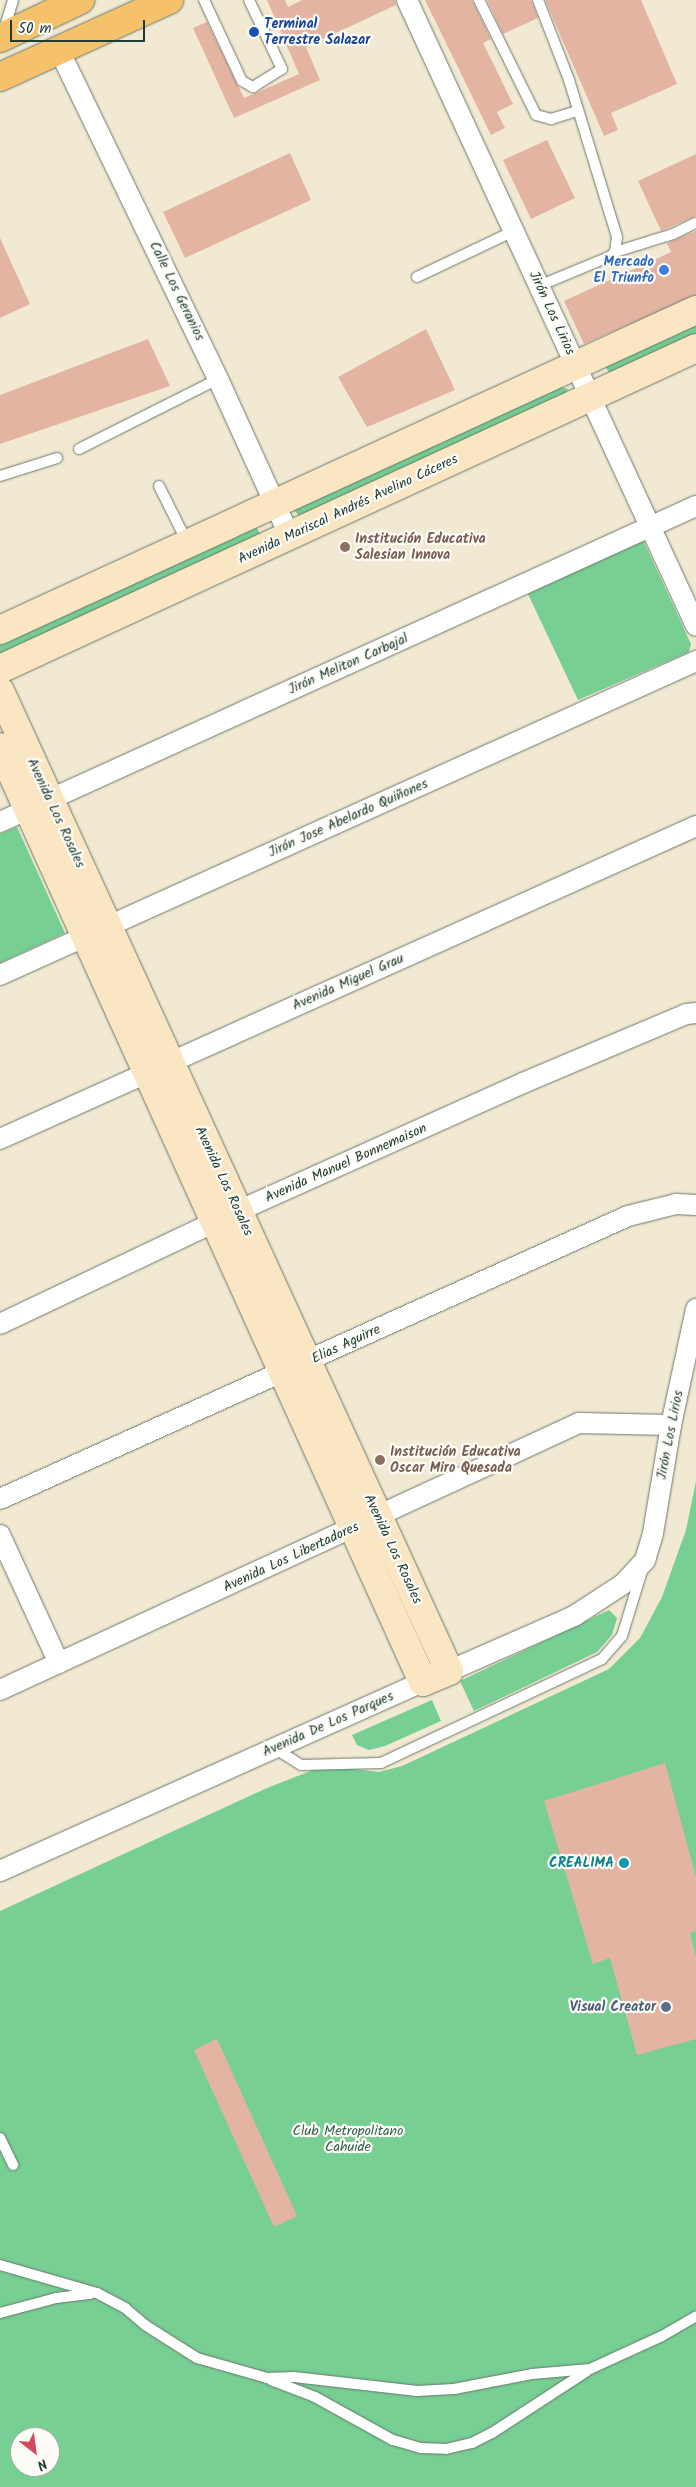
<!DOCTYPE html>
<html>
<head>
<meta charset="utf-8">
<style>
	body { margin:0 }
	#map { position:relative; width:696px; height:2487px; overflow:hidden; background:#f2e9d2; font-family:Kalam,sans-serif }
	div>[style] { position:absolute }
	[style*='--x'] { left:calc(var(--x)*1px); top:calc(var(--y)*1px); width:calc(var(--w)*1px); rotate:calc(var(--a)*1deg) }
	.green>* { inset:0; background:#77cf94 }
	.building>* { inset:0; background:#e4b4a2 }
	.roads { filter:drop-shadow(0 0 1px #69796b) drop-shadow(0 0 1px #69796b) }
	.lane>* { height:10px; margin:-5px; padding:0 5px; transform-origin:5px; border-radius:5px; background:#fff }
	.street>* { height:20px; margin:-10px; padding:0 10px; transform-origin:10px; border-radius:10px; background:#fff }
	.secondary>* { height:28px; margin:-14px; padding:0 14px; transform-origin:14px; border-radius:14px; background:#fbe6c4 }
	.primary>* { height:28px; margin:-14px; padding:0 14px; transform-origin:14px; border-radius:14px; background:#f5c16b }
	.dots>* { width:14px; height:14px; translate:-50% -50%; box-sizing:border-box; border:2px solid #fdfcf7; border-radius:50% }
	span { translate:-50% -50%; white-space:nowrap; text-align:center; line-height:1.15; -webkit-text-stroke:4.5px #fdfcf7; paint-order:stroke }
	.transit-label { font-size:14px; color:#164399; font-weight:700 }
	.left { translate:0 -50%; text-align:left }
	.shop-label { font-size:14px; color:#366cbe; font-weight:700 }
	.right { translate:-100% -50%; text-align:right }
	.street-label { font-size:14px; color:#1f3d34 }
	.education-label { font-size:14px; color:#785e54; font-weight:700 }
	.culture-label { font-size:14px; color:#0d838f; font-weight:700 }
	.service-label { font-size:14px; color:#4e5e75; font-weight:700 }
	.park-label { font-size:14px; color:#35624c }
	.north { position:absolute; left:10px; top:2427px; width:50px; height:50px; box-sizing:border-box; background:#fdfcf7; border:1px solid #a4b0a9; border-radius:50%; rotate:150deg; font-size:14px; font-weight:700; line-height:20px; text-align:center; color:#1f3d34 }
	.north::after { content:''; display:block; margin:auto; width:18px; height:22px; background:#d1495b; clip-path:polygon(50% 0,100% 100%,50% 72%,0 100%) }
	.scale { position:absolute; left:10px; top:20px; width:135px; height:22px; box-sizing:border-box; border:2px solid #1f3d34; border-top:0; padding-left:6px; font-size:15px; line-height:18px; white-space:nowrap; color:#1f3d34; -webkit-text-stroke:4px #fdfcf7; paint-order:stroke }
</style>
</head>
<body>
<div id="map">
	<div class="green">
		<i style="clip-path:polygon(696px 317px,696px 341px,611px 375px,604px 365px)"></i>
		<i style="clip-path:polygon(557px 386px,568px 389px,561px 400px,300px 517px,292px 508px)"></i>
		<i style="clip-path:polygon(255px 524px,263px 540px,0 658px,0 640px)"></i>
		<i style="clip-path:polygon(643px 540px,691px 644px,689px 652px,578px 700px,528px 594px)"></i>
		<i style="clip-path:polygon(17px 827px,65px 933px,0 963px,0 834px)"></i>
		<i style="clip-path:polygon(evenodd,696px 1481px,696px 2487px,0 2487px,0 1911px,267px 1788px,313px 1770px,344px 1768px,379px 1772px,402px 1766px,609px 1669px,640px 1638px,662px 1597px,686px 1530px,696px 1481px,20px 2437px,50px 2437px,50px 2467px,20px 2467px,20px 2437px)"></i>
		<i style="clip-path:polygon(609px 1610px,617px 1618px,612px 1635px,597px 1652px,474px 1711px,460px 1681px)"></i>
		<i style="clip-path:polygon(432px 1700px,441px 1721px,385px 1746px,369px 1750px,357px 1745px,352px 1735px)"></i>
	</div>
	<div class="building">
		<i style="clip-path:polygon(267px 0,285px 0,288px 7px,302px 0,395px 0,396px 5px,306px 47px,320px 80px,234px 118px,193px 28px,207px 22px,244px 98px,299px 74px)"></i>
		<i style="clip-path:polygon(425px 0,472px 0,491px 39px,483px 43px,513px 104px,497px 112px,505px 128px,491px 135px)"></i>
		<i style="clip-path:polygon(487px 0,531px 0,538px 18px,503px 34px)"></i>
		<i style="clip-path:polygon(545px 0,641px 0,677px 84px,611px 113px,618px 130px,604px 136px)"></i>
		<i style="clip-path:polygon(547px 140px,575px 198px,531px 219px,503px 160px)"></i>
		<i style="clip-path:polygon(290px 153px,311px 200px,185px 258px,163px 212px)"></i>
		<i style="clip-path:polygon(696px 154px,696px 216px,661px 231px,638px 181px)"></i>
		<i style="clip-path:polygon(696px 231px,696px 295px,584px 344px,564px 301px,671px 252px,667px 243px)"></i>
		<i style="clip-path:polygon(0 238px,30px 304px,0 318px)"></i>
		<i style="clip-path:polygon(426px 329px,455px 390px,367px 427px,338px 377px)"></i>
		<i style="clip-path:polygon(148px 339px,170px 386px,0 444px,0 395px)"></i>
		<i style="clip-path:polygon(665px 1763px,696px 1877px,696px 1931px,690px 1933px,696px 1957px,696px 2039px,637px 2055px,610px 1958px,593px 1964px,544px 1801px)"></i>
		<i style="clip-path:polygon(217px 2039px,297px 2216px,274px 2227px,194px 2050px)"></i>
	</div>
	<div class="roads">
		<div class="lane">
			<i style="--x:204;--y:0;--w:89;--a:64.9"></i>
			<i style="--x:242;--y:81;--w:13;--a:29"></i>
			<i style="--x:253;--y:87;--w:34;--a:-32"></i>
			<i style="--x:282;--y:69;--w:76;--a:-115.6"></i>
			<i style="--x:479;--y:0;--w:128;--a:63.6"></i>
			<i style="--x:536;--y:115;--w:16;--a:15"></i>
			<i style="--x:551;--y:119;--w:28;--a:-17"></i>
			<i style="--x:538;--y:0;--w:86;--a:68.8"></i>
			<i style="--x:569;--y:80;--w:164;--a:73"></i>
			<i style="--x:617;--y:237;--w:15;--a:98"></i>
			<i style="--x:615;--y:252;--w:6;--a:135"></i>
			<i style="--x:611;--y:256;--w:78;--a:157.4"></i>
			<i style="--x:3;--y:33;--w:34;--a:-73"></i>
			<i style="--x:615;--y:252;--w:61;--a:-17.2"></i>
			<i style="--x:673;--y:234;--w:25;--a:-26"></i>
			<i style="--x:417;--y:277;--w:107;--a:-25.4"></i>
			<i style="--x:79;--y:449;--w:156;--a:-26.7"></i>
			<i style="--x:0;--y:476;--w:60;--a:-17.5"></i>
			<i style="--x:159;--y:486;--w:63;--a:63.4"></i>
			<i style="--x:274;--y:1748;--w:32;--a:32"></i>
			<i style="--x:301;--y:1765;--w:80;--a:-1.4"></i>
			<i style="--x:381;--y:1763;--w:244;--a:-25.2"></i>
			<i style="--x:602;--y:1659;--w:30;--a:-49"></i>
			<i style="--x:622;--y:1636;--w:68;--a:-72.9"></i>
			<i style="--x:0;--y:2138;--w:30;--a:64"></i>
			<i style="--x:0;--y:2265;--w:101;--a:16.1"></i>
			<i style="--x:97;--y:2293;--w:32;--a:28"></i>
			<i style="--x:125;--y:2308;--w:26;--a:40"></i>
			<i style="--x:145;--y:2325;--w:62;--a:32.4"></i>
			<i style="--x:197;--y:2358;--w:73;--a:15.9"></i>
			<i style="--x:267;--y:2378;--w:27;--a:-2"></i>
			<i style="--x:294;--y:2377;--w:124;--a:6.5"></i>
			<i style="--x:417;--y:2391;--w:37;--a:-3"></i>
			<i style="--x:454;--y:2389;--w:79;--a:-10.9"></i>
			<i style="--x:532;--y:2374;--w:58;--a:-4.9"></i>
			<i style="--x:590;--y:2369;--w:79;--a:-24.6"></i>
			<i style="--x:662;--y:2336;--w:39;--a:-30"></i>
			<i style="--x:0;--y:2313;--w:58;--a:-15"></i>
			<i style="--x:56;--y:2298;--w:35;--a:-7"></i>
			<i style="--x:271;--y:2380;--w:47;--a:21.1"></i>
			<i style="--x:315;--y:2397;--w:89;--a:28.9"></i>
			<i style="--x:393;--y:2440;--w:29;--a:16"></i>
			<i style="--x:421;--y:2448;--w:25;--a:2"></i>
			<i style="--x:446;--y:2449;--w:27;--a:-13"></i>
			<i style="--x:472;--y:2443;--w:22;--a:-27"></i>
			<i style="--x:492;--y:2433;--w:113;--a:-33.1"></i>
		</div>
		<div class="street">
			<i style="--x:407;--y:0;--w:689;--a:65.22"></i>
			<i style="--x:59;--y:50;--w:365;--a:64.2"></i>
			<i style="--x:218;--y:379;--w:171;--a:65.5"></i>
			<i style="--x:0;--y:822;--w:764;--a:-24.42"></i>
			<i style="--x:0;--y:975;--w:764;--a:-24.28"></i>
			<i style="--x:0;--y:1139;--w:763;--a:-24.21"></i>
			<i style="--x:0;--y:1324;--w:263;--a:-25.4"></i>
			<i style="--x:238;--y:1211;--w:312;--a:-24.2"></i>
			<i style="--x:523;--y:1083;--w:177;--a:-22.9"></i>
			<i style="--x:686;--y:1014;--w:10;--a:-6"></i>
			<i style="--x:0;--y:1499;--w:689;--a:-24.26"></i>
			<i style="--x:628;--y:1216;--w:49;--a:-14"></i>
			<i style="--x:676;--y:1204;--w:20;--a:3"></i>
			<i style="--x:0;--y:1535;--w:141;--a:65.3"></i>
			<i style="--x:449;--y:1671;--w:137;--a:-23.7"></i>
			<i style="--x:574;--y:1616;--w:59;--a:-33.1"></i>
			<i style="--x:623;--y:1584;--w:33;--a:-47"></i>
			<i style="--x:645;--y:1560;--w:28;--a:-73"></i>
			<i style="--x:653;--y:1533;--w:109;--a:-80.5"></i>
			<i style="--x:671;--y:1425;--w:119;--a:-77.8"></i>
			<i style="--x:0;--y:1690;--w:638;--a:-24.76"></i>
			<i style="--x:579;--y:1423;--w:92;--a:1.2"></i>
			<i style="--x:0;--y:1871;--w:463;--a:-24.1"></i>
		</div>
		<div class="secondary">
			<i style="--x:0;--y:630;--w:766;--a:-24.69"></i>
			<i style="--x:0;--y:669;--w:766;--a:-24.76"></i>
			<i style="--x:0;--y:691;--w:1078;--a:65.38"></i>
			<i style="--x:449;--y:1671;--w:28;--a:157"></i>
			<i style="--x:423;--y:1682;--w:1026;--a:-114.34"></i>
		</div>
		<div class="primary">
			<i style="--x:0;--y:38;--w:89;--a:-25.4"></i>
			<i style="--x:0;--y:77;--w:186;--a:-24.5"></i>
		</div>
	</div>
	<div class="dots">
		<i style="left:254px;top:32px;background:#1a4fb4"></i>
		<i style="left:664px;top:270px;background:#3f7fe0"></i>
		<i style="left:345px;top:547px;background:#8d6e63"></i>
		<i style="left:380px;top:1460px;background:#8d6e63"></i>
		<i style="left:624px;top:1863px;background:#0f9aa8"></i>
		<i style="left:666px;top:2007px;background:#5c6f8a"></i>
	</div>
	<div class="transit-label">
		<span class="left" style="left:264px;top:32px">Terminal<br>Terrestre Salazar</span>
	</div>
	<div class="shop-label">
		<span class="right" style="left:654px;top:270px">Mercado<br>El Triunfo</span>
	</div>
	<div class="street-label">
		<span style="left:177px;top:291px;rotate:64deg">Calle Los Geranios</span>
		<span style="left:552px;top:313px;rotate:65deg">Jirón Los Lirios</span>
		<span style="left:348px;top:509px;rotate:-25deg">Avenida Mariscal Andrés Avelino Cáceres</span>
		<span style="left:348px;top:664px;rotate:-24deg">Jirón Meliton Carbajal</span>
		<span style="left:56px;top:813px;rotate:65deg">Avenida Los Rosales</span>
		<span style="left:348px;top:818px;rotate:-24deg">Jirón Jose Abelardo Quiñones</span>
		<span style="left:348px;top:982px;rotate:-24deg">Avenida Miguel Grau</span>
		<span style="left:346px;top:1163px;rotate:-24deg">Avenida Manuel Bonnemaison</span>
		<span style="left:224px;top:1181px;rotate:65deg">Avenida Los Rosales</span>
		<span style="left:346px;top:1344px;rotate:-25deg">Elias Aguirre</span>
		<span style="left:670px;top:1435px;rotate:-79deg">Jirón Los Lirios</span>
		<span style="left:393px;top:1549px;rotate:65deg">Avenida Los Rosales</span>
		<span style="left:291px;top:1557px;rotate:-25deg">Avenida Los Libertadores</span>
		<span style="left:328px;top:1724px;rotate:-24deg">Avenida De Los Parques</span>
	</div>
	<div class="education-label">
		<span class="left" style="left:355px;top:547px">Institución Educativa<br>Salesian Innova</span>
		<span class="left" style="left:390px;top:1460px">Institución Educativa<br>Oscar Miro Quesada</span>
	</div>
	<div class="culture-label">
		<span class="right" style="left:614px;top:1863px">CREALIMA</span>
	</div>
	<div class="service-label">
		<span class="right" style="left:656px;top:2007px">Visual Creator</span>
	</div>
	<div class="park-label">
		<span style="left:348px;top:2139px">Club Metropolitano<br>Cahuide</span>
	</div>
	<div class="north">N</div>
	<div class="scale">50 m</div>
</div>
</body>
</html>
